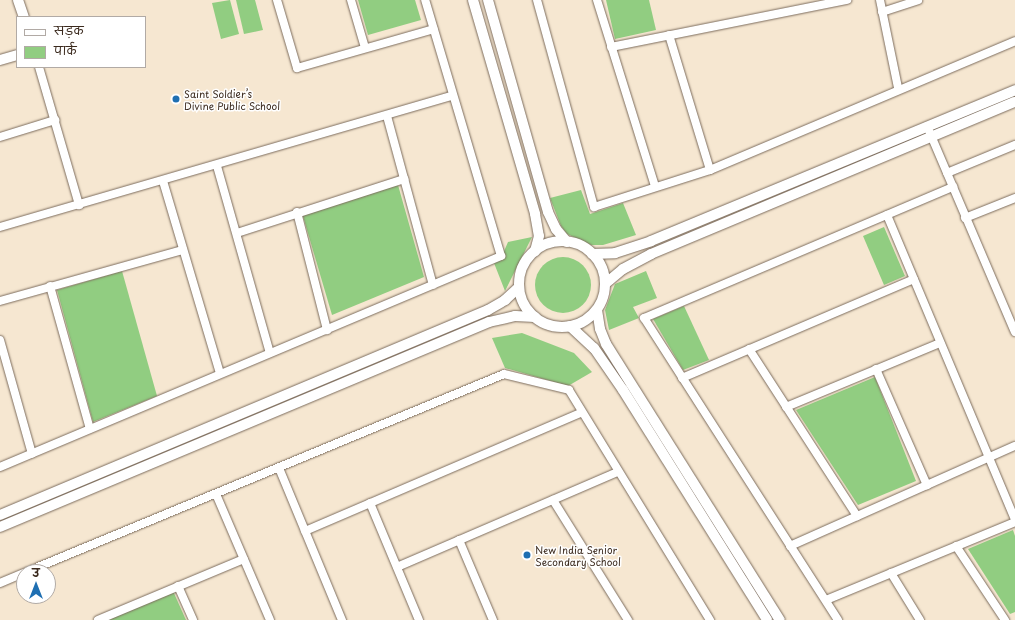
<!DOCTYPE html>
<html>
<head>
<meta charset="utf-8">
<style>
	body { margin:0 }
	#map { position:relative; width:1015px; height:620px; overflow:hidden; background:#f6e7d1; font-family:"Playpen Sans","Playpen Sans Deva",sans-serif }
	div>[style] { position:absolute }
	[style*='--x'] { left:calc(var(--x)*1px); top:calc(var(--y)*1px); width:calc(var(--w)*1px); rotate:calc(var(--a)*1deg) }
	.green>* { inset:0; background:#91cd81 }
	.round { border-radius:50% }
	.roads { filter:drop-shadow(0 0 1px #7c6c5d) drop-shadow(0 0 1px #7c6c5d) }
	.minor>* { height:8px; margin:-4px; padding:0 4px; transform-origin:4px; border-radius:4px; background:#fff }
	.tertiary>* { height:10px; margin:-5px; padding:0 5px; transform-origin:5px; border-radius:5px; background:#fff }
	.tertiary>.ring { margin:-5px; padding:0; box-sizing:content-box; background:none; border:10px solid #fff; border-radius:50% }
	.dots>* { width:11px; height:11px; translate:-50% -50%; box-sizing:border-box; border:2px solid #fff; border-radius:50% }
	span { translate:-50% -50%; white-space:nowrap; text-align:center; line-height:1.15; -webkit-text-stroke:3px #fff; paint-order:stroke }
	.poi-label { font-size:10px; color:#3b2a1e }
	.left { translate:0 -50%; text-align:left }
	.legend { position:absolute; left:16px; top:16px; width:130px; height:52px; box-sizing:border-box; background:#fff; border:1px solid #b1aaa5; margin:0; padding:5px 7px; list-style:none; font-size:12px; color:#3b2a1e }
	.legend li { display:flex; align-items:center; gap:8px; height:20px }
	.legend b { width:20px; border:1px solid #b1aaa5 }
	.north { position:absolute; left:16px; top:564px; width:40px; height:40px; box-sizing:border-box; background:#fff; border:1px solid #b1aaa5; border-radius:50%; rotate:0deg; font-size:11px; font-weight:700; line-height:16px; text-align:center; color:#3b2a1e }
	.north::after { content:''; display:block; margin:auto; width:14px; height:18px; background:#1f6fb2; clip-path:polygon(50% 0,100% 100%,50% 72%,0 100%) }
</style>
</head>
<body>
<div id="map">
	<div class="green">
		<i style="clip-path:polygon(230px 0,239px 34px,221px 39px,212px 3px)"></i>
		<i style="clip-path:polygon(236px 0,255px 0,263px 30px,244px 34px)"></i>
		<i style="clip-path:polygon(358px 0,415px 0,421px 20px,368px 35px)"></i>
		<i style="clip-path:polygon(606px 0,649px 0,656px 30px,615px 39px)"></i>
		<i style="clip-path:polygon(398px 185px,424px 277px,332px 315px,302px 213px)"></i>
		<i style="clip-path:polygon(581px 190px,590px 214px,623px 203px,636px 235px,603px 245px,591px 245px,567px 234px,561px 226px,550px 198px)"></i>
		<i style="clip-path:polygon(884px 227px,905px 276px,884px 285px,863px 236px)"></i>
		<i style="clip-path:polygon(532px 237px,505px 291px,494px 263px,501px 258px,508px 242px)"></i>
		<i class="round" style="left:535px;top:257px;width:56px;height:56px"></i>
		<i style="clip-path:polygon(122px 271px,157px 396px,93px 422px,57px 290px)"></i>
		<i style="clip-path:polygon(646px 271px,657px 298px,633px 307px,639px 318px,609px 330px,605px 310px,615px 284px)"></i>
		<i style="clip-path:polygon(684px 306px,709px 360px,683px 370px,653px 319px)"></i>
		<i style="clip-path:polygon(522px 333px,574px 353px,592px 372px,568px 386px,505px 368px,492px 338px)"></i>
		<i style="clip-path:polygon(875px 377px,916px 481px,858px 505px,796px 410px)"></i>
		<i style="clip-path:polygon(1013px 530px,1015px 536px,1015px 612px,1010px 614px,968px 549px)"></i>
		<i style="clip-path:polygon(173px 591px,186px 620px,103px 620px)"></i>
	</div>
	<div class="roads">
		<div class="minor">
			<i style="--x:277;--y:0;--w:71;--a:73.6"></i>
			<i style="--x:297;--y:68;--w:142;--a:-15.9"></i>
			<i style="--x:351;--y:0;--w:50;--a:73.7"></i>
			<i style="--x:537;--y:0;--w:215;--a:74.6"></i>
			<i style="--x:594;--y:207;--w:122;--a:-17.7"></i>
			<i style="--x:710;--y:170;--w:331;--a:-22.9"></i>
			<i style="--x:597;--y:0;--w:195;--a:72.7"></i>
			<i style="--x:880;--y:0;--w:90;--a:78.4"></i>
			<i style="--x:882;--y:12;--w:38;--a:-18"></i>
			<i style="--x:669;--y:35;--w:141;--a:73.1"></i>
			<i style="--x:611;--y:47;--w:241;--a:-11.3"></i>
			<i style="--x:39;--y:67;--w:144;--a:73.8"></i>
			<i style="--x:387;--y:116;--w:175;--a:74.8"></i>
			<i style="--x:927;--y:126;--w:224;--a:66.9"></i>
			<i style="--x:0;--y:137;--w:58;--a:-17.2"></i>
			<i style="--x:217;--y:166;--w:194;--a:74.2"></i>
			<i style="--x:947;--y:173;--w:74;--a:-22.4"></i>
			<i style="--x:163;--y:181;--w:201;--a:73.5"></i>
			<i style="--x:297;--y:212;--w:122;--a:75.7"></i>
			<i style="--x:887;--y:215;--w:330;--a:67.2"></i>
			<i style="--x:965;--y:218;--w:54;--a:-21.8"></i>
			<i style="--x:0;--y:227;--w:471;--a:-16.2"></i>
			<i style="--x:237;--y:233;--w:176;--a:-17.9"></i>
			<i style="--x:50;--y:286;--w:148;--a:74.4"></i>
			<i style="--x:0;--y:301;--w:190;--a:-15.6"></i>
			<i style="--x:0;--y:340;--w:118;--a:74.3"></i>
			<i style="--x:749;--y:349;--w:199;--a:57.1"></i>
			<i style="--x:876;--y:369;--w:127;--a:66.3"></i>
			<i style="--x:682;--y:378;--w:252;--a:-23.1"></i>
			<i style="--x:786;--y:407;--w:167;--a:-22.6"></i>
			<i style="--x:0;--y:467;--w:544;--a:-22.84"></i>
			<i style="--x:501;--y:256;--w:267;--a:-106.5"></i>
			<i style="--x:279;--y:468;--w:165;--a:67.5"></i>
			<i style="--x:216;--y:494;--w:137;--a:66.8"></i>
			<i style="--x:553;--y:500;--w:142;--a:58"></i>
			<i style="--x:370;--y:503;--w:127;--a:67.3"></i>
			<i style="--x:305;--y:531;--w:301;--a:-23.2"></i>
			<i style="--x:459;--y:540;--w:87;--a:67"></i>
			<i style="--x:790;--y:546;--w:246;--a:-24"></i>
			<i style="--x:956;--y:546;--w:89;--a:56.5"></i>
			<i style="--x:397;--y:567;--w:241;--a:-23.3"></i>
			<i style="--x:26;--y:572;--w:517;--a:-22.5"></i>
			<i style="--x:504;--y:374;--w:67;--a:13.8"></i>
			<i style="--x:569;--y:390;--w:270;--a:58.5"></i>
			<i style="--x:891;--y:573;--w:55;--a:58.3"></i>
			<i style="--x:0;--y:583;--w:26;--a:-23"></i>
			<i style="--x:178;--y:586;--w:37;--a:66"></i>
			<i style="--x:826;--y:600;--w:204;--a:-22.4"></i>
			<i style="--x:98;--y:620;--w:158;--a:-22.7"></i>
			<i style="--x:838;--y:620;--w:359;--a:-122.7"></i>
			<i style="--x:644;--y:318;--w:336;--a:-23"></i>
		</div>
		<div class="tertiary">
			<i style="--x:18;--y:0;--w:18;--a:71"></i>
			<i style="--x:473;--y:0;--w:223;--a:73.8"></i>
			<i style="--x:535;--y:214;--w:22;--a:80"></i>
			<i style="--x:539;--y:236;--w:16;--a:105"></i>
			<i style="--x:488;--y:0;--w:220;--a:74.2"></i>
			<i style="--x:548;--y:212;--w:19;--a:65"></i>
			<i style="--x:556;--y:229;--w:17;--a:50"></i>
			<i style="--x:0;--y:60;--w:18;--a:-16"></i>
			<i class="ring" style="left:519px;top:241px;width:76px;height:76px"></i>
			<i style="--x:592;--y:254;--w:23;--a:-2"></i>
			<i style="--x:615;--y:253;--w:38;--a:-18"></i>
			<i style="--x:651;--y:241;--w:394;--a:-22.5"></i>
			<i style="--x:605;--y:284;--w:23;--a:-40"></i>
			<i style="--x:623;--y:269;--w:32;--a:-28"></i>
			<i style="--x:651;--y:254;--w:394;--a:-22.7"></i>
			<i style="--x:597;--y:310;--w:19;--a:81"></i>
			<i style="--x:600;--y:329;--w:16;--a:68"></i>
			<i style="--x:606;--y:344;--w:326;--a:57.8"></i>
			<i style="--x:570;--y:326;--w:33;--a:43"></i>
			<i style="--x:594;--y:348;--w:51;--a:55.4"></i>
			<i style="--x:623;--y:390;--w:271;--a:57.9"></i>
			<i style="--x:0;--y:515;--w:529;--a:-22.79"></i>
			<i style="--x:488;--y:310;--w:20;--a:-30"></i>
			<i style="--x:505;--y:300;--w:19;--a:-43"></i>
			<i style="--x:0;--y:527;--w:530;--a:-22.74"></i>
			<i style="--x:489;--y:322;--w:27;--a:-13"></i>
			<i style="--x:515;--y:316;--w:20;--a:3"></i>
		</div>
	</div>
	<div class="dots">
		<i style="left:176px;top:99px;background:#1f6fb2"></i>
		<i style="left:527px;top:555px;background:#1f6fb2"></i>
	</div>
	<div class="poi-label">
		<span class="left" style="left:184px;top:99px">Saint Soldier’s<br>Divine Public School</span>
		<span class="left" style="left:535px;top:555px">New India Senior<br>Secondary School</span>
	</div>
	<ul class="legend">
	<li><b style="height:5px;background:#fff"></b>सड़क</li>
	<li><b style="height:11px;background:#91cd81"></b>पार्क</li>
	</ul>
	<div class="north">उ</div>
</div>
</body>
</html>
